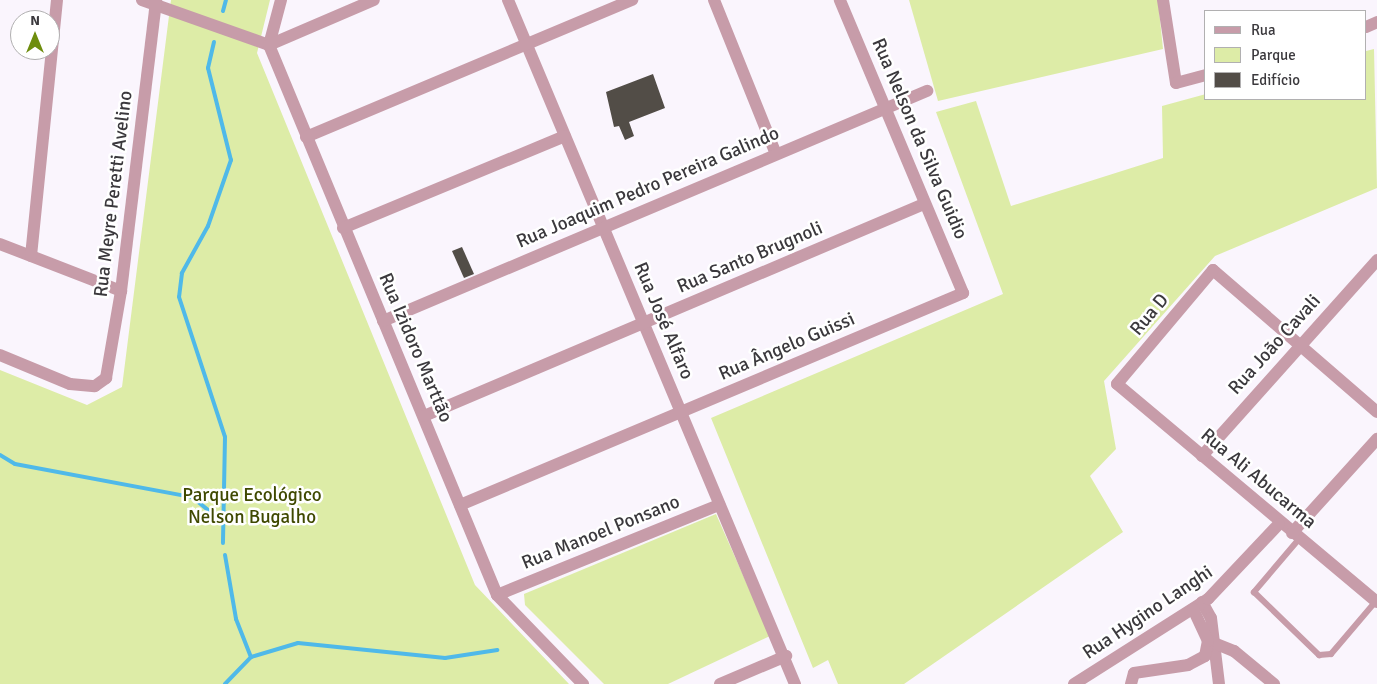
<!DOCTYPE html>
<html>
<head>
<meta charset="utf-8">
<style>
	body { margin:0 }
	#map { position:relative; width:1377px; height:684px; overflow:hidden; background:#faf5fd; font-family:Signika,sans-serif }
	div>[style] { position:absolute }
	[style*='--x'] { left:calc(var(--x)*1px); top:calc(var(--y)*1px); width:calc(var(--w)*1px); rotate:calc(var(--a)*1deg) }
	.green>* { inset:0; background:#ddeca7 }
	.stream>* { height:4px; margin:-2px; padding:0 2px; transform-origin:2px; border-radius:2px; background:#4fb9e9 }
	.building>* { inset:0; background:#524d47 }
	.service>* { height:6px; margin:-3px; padding:0 3px; transform-origin:3px; border-radius:3px; background:#c79ca9 }
	.minor>* { height:12px; margin:-6px; padding:0 6px; transform-origin:6px; border-radius:6px; background:#c79ca9 }
	span { translate:-50% -50%; white-space:nowrap; text-align:center; line-height:1.15; -webkit-text-stroke:5px #fff; paint-order:stroke }
	.street-label { font-size:19px; color:#3b393d }
	.park-label { font-size:19px; color:#3f4901 }
	.legend { position:absolute; left:1204px; top:10px; width:162px; height:90px; box-sizing:border-box; background:#fff; border:1px solid #b1b0b1; margin:0; padding:6px 9px; list-style:none; font-size:15px; color:#3b393d }
	.legend li { display:flex; align-items:center; gap:10px; height:25px }
	.legend b { width:25px; border:1px solid #b1b0b1 }
	.north { position:absolute; left:10px; top:10px; width:50px; height:50px; box-sizing:border-box; background:#fff; border:1px solid #b1b0b1; border-radius:50%; rotate:0deg; font-size:14px; font-weight:700; line-height:20px; text-align:center; color:#3b393d }
	.north::after { content:''; display:block; margin:auto; width:18px; height:22px; background:#6e8d0e; clip-path:polygon(50% 0,100% 100%,50% 72%,0 100%) }
</style>
</head>
<body>
<div id="map">
	<div class="green">
		<i style="clip-path:polygon(171px 0,270px 0,257px 53px,475px 585px,569px 684px,0 684px,0 370px,87px 405px,122px 387px)"></i>
		<i style="clip-path:polygon(909px 0,1158px 0,1163px 49px,938px 101px)"></i>
		<i style="clip-path:polygon(1374px 49px,1377px 188px,1215px 256px,1104px 381px,1116px 449px,1090px 476px,1123px 532px,904px 684px,838px 684px,828px 660px,813px 668px,711px 418px,1003px 294px,936px 112px,976px 101px,1011px 206px,1163px 158px,1162px 106px,1206px 94px,1206px 99px,1366px 99px,1366px 51px)"></i>
		<i style="clip-path:polygon(716px 514px,770px 636px,668px 684px,604px 684px,525px 605px,524px 594px)"></i>
	</div>
	<div class="stream">
		<i style="--x:223;--y:11;--w:11;--a:-75"></i>
		<i style="--x:214;--y:42;--w:27;--a:103"></i>
		<i style="--x:208;--y:68;--w:95;--a:76"></i>
		<i style="--x:231;--y:160;--w:70;--a:109.2"></i>
		<i style="--x:208;--y:226;--w:54;--a:119"></i>
		<i style="--x:182;--y:273;--w:24;--a:97"></i>
		<i style="--x:179;--y:297;--w:147;--a:71.8"></i>
		<i style="--x:225;--y:437;--w:106;--a:91.1"></i>
		<i style="--x:0;--y:455;--w:17;--a:31"></i>
		<i style="--x:15;--y:464;--w:180;--a:10.6"></i>
		<i style="--x:192;--y:497;--w:36;--a:39"></i>
		<i style="--x:225;--y:555;--w:65;--a:80.2"></i>
		<i style="--x:236;--y:619;--w:41;--a:68.5"></i>
		<i style="--x:225;--y:684;--w:37;--a:-46"></i>
		<i style="--x:251;--y:657;--w:49;--a:-16.6"></i>
		<i style="--x:298;--y:643;--w:148;--a:5.8"></i>
		<i style="--x:445;--y:658;--w:53;--a:-8.7"></i>
	</div>
	<div class="building">
		<i style="clip-path:polygon(653px 74px,665px 108px,629px 122px,634px 136px,625px 140px,619px 126px,614px 127px,606px 92px)"></i>
		<i style="clip-path:polygon(462px 247px,474px 274px,464px 278px,452px 251px)"></i>
	</div>
	<div class="service">
		<i style="--x:1299;--y:539;--w:70;--a:130.3"></i>
		<i style="--x:1254;--y:592;--w:91;--a:44.1"></i>
		<i style="--x:1319;--y:655;--w:12;--a:-5"></i>
		<i style="--x:1331;--y:654;--w:70;--a:-49.7"></i>
	</div>
	<div class="minor">
		<i style="--x:142;--y:0;--w:135;--a:19.5"></i>
		<i style="--x:281;--y:0;--w:47;--a:104.9"></i>
		<i style="--x:269;--y:45;--w:595;--a:67.48"></i>
		<i style="--x:497;--y:595;--w:124;--a:46"></i>
		<i style="--x:508;--y:0;--w:742;--a:67.24"></i>
		<i style="--x:714;--y:0;--w:166;--a:68.1"></i>
		<i style="--x:1163;--y:0;--w:84;--a:81.1"></i>
		<i style="--x:1176;--y:83;--w:31;--a:-15"></i>
		<i style="--x:1366;--y:27;--w:12;--a:-24"></i>
		<i style="--x:269;--y:45;--w:114;--a:-23.2"></i>
		<i style="--x:306;--y:137;--w:354;--a:-22.8"></i>
		<i style="--x:343;--y:228;--w:240;--a:-22.5"></i>
		<i style="--x:0;--y:244;--w:130;--a:21.2"></i>
		<i style="--x:31;--y:256;--w:257;--a:-84.2"></i>
		<i style="--x:383;--y:321;--w:591;--a:-22.92"></i>
		<i style="--x:0;--y:355;--w:76;--a:22.5"></i>
		<i style="--x:70;--y:384;--w:25;--a:5"></i>
		<i style="--x:95;--y:386;--w:14;--a:-36"></i>
		<i style="--x:106;--y:378;--w:88;--a:-80.2"></i>
		<i style="--x:121;--y:291;--w:293;--a:-83.1"></i>
		<i style="--x:1377;--y:412;--w:217;--a:-139.1"></i>
		<i style="--x:1213;--y:270;--w:149;--a:130.1"></i>
		<i style="--x:1117;--y:384;--w:339;--a:40"></i>
		<i style="--x:424;--y:416;--w:543;--a:-22.98"></i>
		<i style="--x:1202;--y:456;--w:263;--a:-48.2"></i>
		<i style="--x:460;--y:505;--w:546;--a:-22.85"></i>
		<i style="--x:963;--y:293;--w:318;--a:-112.8"></i>
		<i style="--x:1292;--y:533;--w:127;--a:-47.9"></i>
		<i style="--x:497;--y:595;--w:240;--a:-22.1"></i>
		<i style="--x:1202;--y:602;--w:18;--a:61"></i>
		<i style="--x:1211;--y:618;--w:66;--a:83.1"></i>
		<i style="--x:1209;--y:641;--w:27;--a:22"></i>
		<i style="--x:1234;--y:651;--w:52;--a:39.5"></i>
		<i style="--x:720;--y:684;--w:72;--a:-23"></i>
		<i style="--x:1074;--y:684;--w:159;--a:-32.4"></i>
		<i style="--x:1208;--y:599;--w:103;--a:-46.6"></i>
		<i style="--x:1131;--y:684;--w:11;--a:-75"></i>
		<i style="--x:1134;--y:673;--w:55;--a:-8.4"></i>
		<i style="--x:1188;--y:665;--w:19;--a:-28"></i>
		<i style="--x:1205;--y:656;--w:15;--a:-79"></i>
		<i style="--x:1208;--y:641;--w:35;--a:-115"></i>
	</div>
	<div class="street-label">
		<span style="left:919px;top:139px;rotate:67deg">Rua Nelson da Silva Guidio</span>
		<span style="left:648px;top:188px;rotate:-23deg">Rua Joaquim Pedro Pereira Galindo</span>
		<span style="left:114px;top:194px;rotate:-83deg">Rua Meyre Peretti Avelino</span>
		<span style="left:750px;top:258px;rotate:-23deg">Rua Santo Brugnoli</span>
		<span style="left:1150px;top:315px;rotate:-50deg">Rua D</span>
		<span style="left:663px;top:321px;rotate:67deg">Rua José Alfaro</span>
		<span style="left:1275px;top:345px;rotate:-48deg">Rua João Cavali</span>
		<span style="left:787px;top:347px;rotate:-23deg">Rua Ângelo Guissi</span>
		<span style="left:415px;top:348px;rotate:67deg">Rua Izidoro Marttão</span>
		<span style="left:1258px;top:479px;rotate:40deg">Rua Ali Abucarma</span>
		<span style="left:601px;top:533px;rotate:-22deg">Rua Manoel Ponsano</span>
		<span style="left:1148px;top:613px;rotate:-34deg">Rua Hygino Langhi</span>
	</div>
	<div class="park-label">
		<span style="left:252px;top:507px">Parque Ecológico<br>Nelson Bugalho</span>
	</div>
	<ul class="legend">
	<li><b style="height:6px;background:#c79ca9"></b>Rua</li>
	<li><b style="height:14px;background:#ddeca7"></b>Parque</li>
	<li><b style="height:14px;background:#524d47"></b>Edifício</li>
	</ul>
	<div class="north">N</div>
</div>
</body>
</html>
